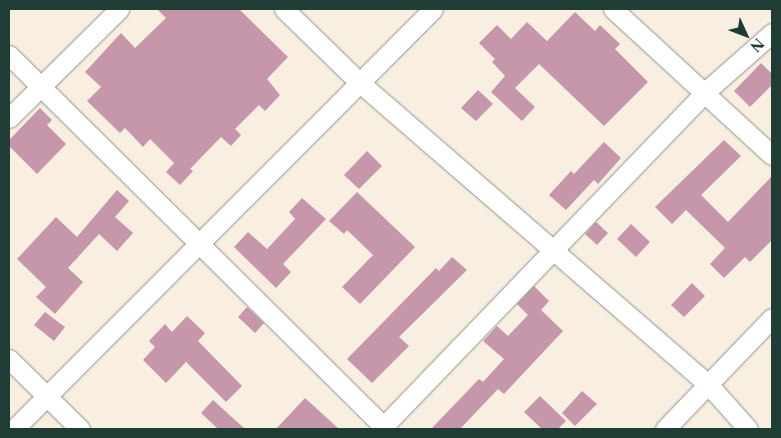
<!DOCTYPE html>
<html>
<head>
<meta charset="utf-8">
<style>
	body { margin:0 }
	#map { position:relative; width:781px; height:438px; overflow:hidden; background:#f9efe1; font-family:"Libre Caslon Text",serif }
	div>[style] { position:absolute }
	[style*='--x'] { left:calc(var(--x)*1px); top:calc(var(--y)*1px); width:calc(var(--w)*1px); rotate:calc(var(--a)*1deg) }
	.building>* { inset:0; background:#c697ab }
	.roads { filter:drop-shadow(0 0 1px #8c968a) drop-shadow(0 0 1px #8c968a) }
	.street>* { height:19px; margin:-9.5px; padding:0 9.5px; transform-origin:9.5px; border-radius:9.5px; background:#fff }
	span { translate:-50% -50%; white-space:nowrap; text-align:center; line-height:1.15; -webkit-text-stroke:4px #fff; paint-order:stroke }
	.frame { position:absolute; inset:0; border:10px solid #1f3d34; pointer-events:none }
	.north { position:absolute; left:721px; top:10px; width:50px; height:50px; -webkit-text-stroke:4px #fff; paint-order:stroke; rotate:133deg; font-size:14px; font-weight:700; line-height:20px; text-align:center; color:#1f3d34 }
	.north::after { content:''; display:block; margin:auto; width:18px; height:22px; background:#1f3d34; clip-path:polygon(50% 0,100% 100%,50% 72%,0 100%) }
</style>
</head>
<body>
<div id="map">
	<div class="building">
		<i style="clip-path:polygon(157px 9px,239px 9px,288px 57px,267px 79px,280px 95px,265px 111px,259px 105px,235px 129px,241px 135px,231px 146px,221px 137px,190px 169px,193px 171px,180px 185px,166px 172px,174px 163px,150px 139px,143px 147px,125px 128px,120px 133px,87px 101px,101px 87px,85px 72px,121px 33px,135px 48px,166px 18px)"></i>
		<i style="clip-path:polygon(575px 12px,595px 31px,600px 25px,620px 44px,615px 49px,648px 82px,604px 126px,539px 64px,515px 88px,535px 107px,522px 121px,491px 92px,505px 76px,492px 62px,495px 59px,479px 43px,497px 25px,511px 39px,527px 22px,547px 41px)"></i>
		<i style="clip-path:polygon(761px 63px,772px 74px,772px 85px,750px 107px,734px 91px)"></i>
		<i style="clip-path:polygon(478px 90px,493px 104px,476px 121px,461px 108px)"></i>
		<i style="clip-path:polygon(40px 108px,52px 120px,47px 125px,66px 144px,37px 174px,9px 146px,9px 140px)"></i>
		<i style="clip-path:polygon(724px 140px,741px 156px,701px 195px,728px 222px,772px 176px,772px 240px,750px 262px,745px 257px,724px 278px,710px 264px,725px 248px,686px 210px,672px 224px,655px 207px)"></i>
		<i style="clip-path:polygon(604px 142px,621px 158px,598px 184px,594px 180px,566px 210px,549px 195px,571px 171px,574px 174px)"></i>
		<i style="clip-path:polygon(367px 151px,382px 166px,359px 189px,344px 175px)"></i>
		<i style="clip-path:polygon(117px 190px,129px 201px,115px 217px,133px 233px,117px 251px,99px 234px,68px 268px,83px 282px,55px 314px,36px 297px,46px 287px,17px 259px,56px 217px,77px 237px)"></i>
		<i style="clip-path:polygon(357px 192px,415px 247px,360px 304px,342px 287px,373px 255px,347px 230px,344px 234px,329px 221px)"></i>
		<i style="clip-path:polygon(302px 198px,326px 219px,283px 264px,291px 272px,276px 288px,234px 247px,248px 232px,267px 249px,295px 219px,289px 212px)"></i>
		<i style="clip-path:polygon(596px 222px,608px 233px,597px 245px,585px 234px)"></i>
		<i style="clip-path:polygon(631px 224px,650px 242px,636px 257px,617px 239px)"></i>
		<i style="clip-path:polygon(452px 257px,467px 270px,399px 337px,409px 346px,372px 383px,347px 359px,436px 268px,439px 271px)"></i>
		<i style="clip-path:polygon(692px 283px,705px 296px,684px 317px,671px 305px)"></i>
		<i style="clip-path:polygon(534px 286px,549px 301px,541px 310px,563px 331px,504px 394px,498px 389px,460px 429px,431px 429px,479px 379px,483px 382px,504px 359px,483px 341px,497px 326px,508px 336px,528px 315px,517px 304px)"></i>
		<i style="clip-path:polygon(247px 307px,264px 323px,255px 333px,238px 317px)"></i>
		<i style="clip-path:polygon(45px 312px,65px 327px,54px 341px,34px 325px)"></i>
		<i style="clip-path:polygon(187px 316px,205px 333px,198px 341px,242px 386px,226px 402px,186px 362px,166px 383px,143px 360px,155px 347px,149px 341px,165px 324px,172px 332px)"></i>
		<i style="clip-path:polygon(582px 391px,597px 404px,575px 426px,562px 413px)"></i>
		<i style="clip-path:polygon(540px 396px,566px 421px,558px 429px,542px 429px,524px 412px)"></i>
		<i style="clip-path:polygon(305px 398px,339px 429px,276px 429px)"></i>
		<i style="clip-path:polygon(213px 400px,245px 429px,218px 429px,201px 413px)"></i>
	</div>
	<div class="roads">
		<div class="street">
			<i style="--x:284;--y:9;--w:105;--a:44.2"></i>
			<i style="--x:359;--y:82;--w:462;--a:40.9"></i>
			<i style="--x:708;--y:384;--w:60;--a:48.4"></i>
			<i style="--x:613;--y:9;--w:216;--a:42.6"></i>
			<i style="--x:9;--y:55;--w:531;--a:44.77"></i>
			<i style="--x:9;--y:118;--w:155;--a:-44.7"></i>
			<i style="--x:9;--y:359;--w:100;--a:44.6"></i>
			<i style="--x:14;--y:429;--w:593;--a:-45.07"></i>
			<i style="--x:381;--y:429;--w:469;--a:-46.1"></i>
			<i style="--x:706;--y:91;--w:88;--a:-41.3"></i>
			<i style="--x:665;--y:429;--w:154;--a:-46.1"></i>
		</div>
	</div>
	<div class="frame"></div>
	<div class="north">N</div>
</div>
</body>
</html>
